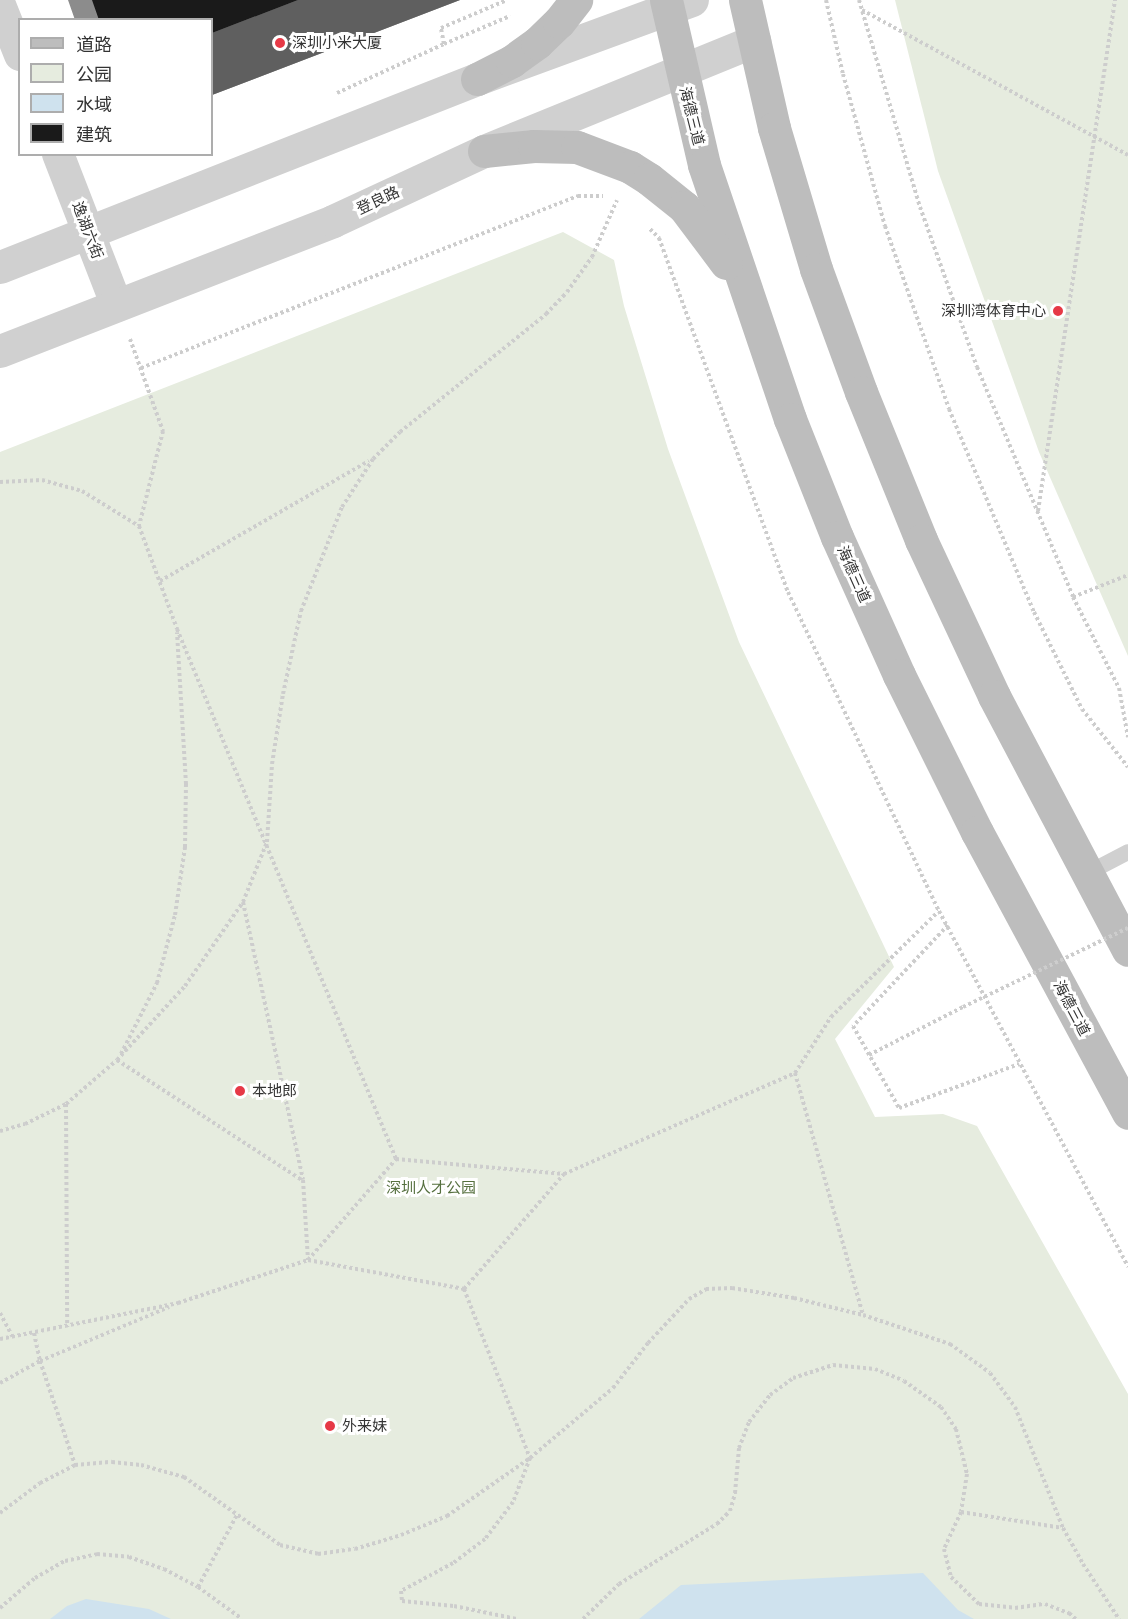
<!DOCTYPE html>
<html>
<head>
<meta charset="utf-8">
<style>
	body { margin:0 }
	#map { position:relative; width:1128px; height:1619px; overflow:hidden; background:#fff; font-family:"PT Sans","Noto Sans SC",sans-serif }
	div>[style] { position:absolute }
	[style*='--x'] { left:calc(var(--x)*1px); top:calc(var(--y)*1px); width:calc(var(--w)*1px); rotate:calc(var(--a)*1deg) }
	.green>* { inset:0; background:#e6ecdf }
	.water>* { inset:0; background:#cfe2ee }
	.path>* { height:4px; margin-top:-2px; transform-origin:0; background:repeating-linear-gradient(90deg,#cdcdcd 0 3px,transparent 0 6px) }
	.service>* { height:16px; margin:-8px; padding:0 8px; transform-origin:8px; border-radius:8px; background:#d0d0d0 }
	.minor>* { height:32px; margin:-16px; padding:0 16px; transform-origin:16px; border-radius:16px; background:#d0d0d0 }
	.tertiary>* { height:33px; margin:-16.5px; padding:0 16.5px; transform-origin:16.5px; border-radius:16.5px; background:#d0d0d0 }
	.secondary>* { height:33px; margin:-16.5px; padding:0 16.5px; transform-origin:16.5px; border-radius:16.5px; background:#bdbdbd }
	.path-bridge>* { height:4px; margin-top:-2px; transform-origin:0; background:repeating-linear-gradient(90deg,#cdcdcd 0 3px,transparent 0 6px) }
	.wall>* { inset:0; background:#8c8c8c }
	.shaded-wall>* { inset:0; background:#5f5f5f }
	.building>* { inset:0; background:#1a1a1a }
	.dots>* { width:16px; height:16px; translate:-50% -50%; box-sizing:border-box; border:3px solid #fff; border-radius:50% }
	span { translate:-50% -50%; white-space:nowrap; text-align:center; line-height:1.15; -webkit-text-stroke:6px #fff; paint-order:stroke }
	.poi-label { font-size:15px; color:#333 }
	.left { translate:0 -50%; text-align:left }
	.right { translate:-100% -50%; text-align:right }
	.street-label { font-size:15px; color:#333 }
	.park-label { font-size:15px; color:#56703f }
	.legend { position:absolute; left:18px; top:18px; width:195px; height:138px; box-sizing:border-box; background:#fff; border:2px solid #adadad; margin:0; padding:8px 10px; list-style:none; font-size:18px; color:#333 }
	.legend li { display:flex; align-items:center; gap:12px; height:30px }
	.legend b { width:30px; border:2px solid #adadad }
</style>
</head>
<body>
<div id="map">
	<div class="green">
		<i style="clip-path:polygon(895px 0,1128px 0,1128px 656px,1039px 452px,938px 171px)"></i>
		<i style="clip-path:polygon(563px 232px,614px 260px,624px 306px,668px 449px,739px 642px,894px 967px,835px 1039px,875px 1117px,943px 1114px,977px 1126px,1128px 1394px,1128px 1619px,0 1619px,0 452px)"></i>
	</div>
	<div class="water">
		<i style="clip-path:polygon(923px 1573px,958px 1610px,974px 1619px,639px 1619px,681px 1585px)"></i>
		<i style="clip-path:polygon(86px 1599px,149px 1609px,171px 1619px,50px 1619px,67px 1606px)"></i>
	</div>
	<div class="path">
		<i style="--x:826;--y:0;--w:76;--a:77.1"></i>
		<i style="--x:843;--y:74;--w:158;--a:74.6"></i>
		<i style="--x:885;--y:226;--w:194;--a:70.7"></i>
		<i style="--x:949;--y:409;--w:220;--a:67.3"></i>
		<i style="--x:1034;--y:612;--w:108;--a:63.7"></i>
		<i style="--x:1082;--y:709;--w:74;--a:51.6"></i>
		<i style="--x:859;--y:0;--w:216;--a:73.6"></i>
		<i style="--x:920;--y:207;--w:170;--a:70.4"></i>
		<i style="--x:977;--y:367;--w:249;--a:67.3"></i>
		<i style="--x:1073;--y:597;--w:102;--a:63.2"></i>
		<i style="--x:1119;--y:688;--w:50;--a:79.6"></i>
		<i style="--x:862;--y:10;--w:303;--a:28.6"></i>
		<i style="--x:444;--y:44;--w:72;--a:-23"></i>
		<i style="--x:337;--y:93;--w:118;--a:-24.6"></i>
		<i style="--x:444;--y:44;--w:16;--a:-101"></i>
		<i style="--x:441;--y:28;--w:72;--a:-23"></i>
		<i style="--x:650;--y:229;--w:13;--a:45"></i>
		<i style="--x:659;--y:238;--w:377;--a:70"></i>
		<i style="--x:788;--y:592;--w:353;--a:64.7"></i>
		<i style="--x:939;--y:911;--w:403;--a:62"></i>
		<i style="--x:130;--y:339;--w:98;--a:70.3"></i>
		<i style="--x:163;--y:431;--w:98;--a:104.2"></i>
		<i style="--x:139;--y:526;--w:110;--a:69.7"></i>
		<i style="--x:177;--y:629;--w:573;--a:67.55"></i>
		<i style="--x:141;--y:368;--w:470;--a:-21.5"></i>
		<i style="--x:578;--y:196;--w:25;--a:0"></i>
		<i style="--x:0;--y:482;--w:42;--a:-2.7"></i>
		<i style="--x:42;--y:480;--w:41;--a:15.4"></i>
		<i style="--x:82;--y:491;--w:67;--a:31.6"></i>
		<i style="--x:1038;--y:511;--w:517;--a:-81.43"></i>
		<i style="--x:160;--y:581;--w:241;--a:-29.9"></i>
		<i style="--x:1073;--y:597;--w:59;--a:-21.8"></i>
		<i style="--x:243;--y:902;--w:284;--a:77.8"></i>
		<i style="--x:303;--y:1180;--w:80;--a:86.4"></i>
		<i style="--x:308;--y:1260;--w:159;--a:10.5"></i>
		<i style="--x:464;--y:1289;--w:152;--a:-49"></i>
		<i style="--x:948;--y:925;--w:139;--a:133.2"></i>
		<i style="--x:853;--y:1026;--w:94;--a:60.7"></i>
		<i style="--x:899;--y:1108;--w:128;--a:-20.1"></i>
		<i style="--x:121;--y:1054;--w:80;--a:-63.1"></i>
		<i style="--x:157;--y:983;--w:70;--a:-75.2"></i>
		<i style="--x:175;--y:915;--w:69;--a:-81.6"></i>
		<i style="--x:185;--y:847;--w:63;--a:-89.1"></i>
		<i style="--x:186;--y:784;--w:152;--a:-93.4"></i>
		<i style="--x:869;--y:1055;--w:106;--a:-27.1"></i>
		<i style="--x:117;--y:1060;--w:221;--a:33"></i>
		<i style="--x:795;--y:1073;--w:251;--a:74.3"></i>
		<i style="--x:863;--y:1315;--w:92;--a:18.4"></i>
		<i style="--x:950;--y:1344;--w:49;--a:35.9"></i>
		<i style="--x:990;--y:1373;--w:42;--a:53.7"></i>
		<i style="--x:1015;--y:1407;--w:130;--a:68.4"></i>
		<i style="--x:1063;--y:1528;--w:41;--a:60.9"></i>
		<i style="--x:1083;--y:1564;--w:66;--a:56.8"></i>
		<i style="--x:66;--y:1104;--w:223;--a:89.7"></i>
		<i style="--x:0;--y:1131;--w:26;--a:-16"></i>
		<i style="--x:25;--y:1124;--w:46;--a:-26"></i>
		<i style="--x:66;--y:1104;--w:67;--a:-40.8"></i>
		<i style="--x:117;--y:1060;--w:100;--a:-47.4"></i>
		<i style="--x:185;--y:986;--w:102;--a:-55.4"></i>
		<i style="--x:243;--y:902;--w:65;--a:-68.2"></i>
		<i style="--x:267;--y:842;--w:78;--a:-86.3"></i>
		<i style="--x:272;--y:764;--w:71;--a:-81.1"></i>
		<i style="--x:283;--y:694;--w:85;--a:-77.8"></i>
		<i style="--x:301;--y:611;--w:112;--a:-68.5"></i>
		<i style="--x:342;--y:507;--w:57;--a:-57.1"></i>
		<i style="--x:373;--y:459;--w:38;--a:-45"></i>
		<i style="--x:400;--y:432;--w:188;--a:-38.9"></i>
		<i style="--x:546;--y:314;--w:30;--a:-46"></i>
		<i style="--x:567;--y:292;--w:43;--a:-54.5"></i>
		<i style="--x:592;--y:257;--w:62;--a:-66.3"></i>
		<i style="--x:464;--y:1289;--w:181;--a:68.7"></i>
		<i style="--x:530;--y:1458;--w:47;--a:111.1"></i>
		<i style="--x:513;--y:1502;--w:46;--a:127.1"></i>
		<i style="--x:485;--y:1539;--w:40;--a:143"></i>
		<i style="--x:453;--y:1563;--w:59;--a:151.7"></i>
		<i style="--x:401;--y:1591;--w:10;--a:84"></i>
		<i style="--x:402;--y:1601;--w:52;--a:5.5"></i>
		<i style="--x:454;--y:1606;--w:64;--a:11.7"></i>
		<i style="--x:0;--y:1313;--w:27;--a:62"></i>
		<i style="--x:34;--y:1333;--w:29;--a:78"></i>
		<i style="--x:40;--y:1361;--w:110;--a:71.4"></i>
		<i style="--x:0;--y:1339;--w:182;--a:-11.4"></i>
		<i style="--x:178;--y:1303;--w:137;--a:-18.3"></i>
		<i style="--x:308;--y:1260;--w:134;--a:-48.9"></i>
		<i style="--x:396;--y:1159;--w:169;--a:5.1"></i>
		<i style="--x:564;--y:1174;--w:252;--a:-23.6"></i>
		<i style="--x:795;--y:1073;--w:67;--a:-57.3"></i>
		<i style="--x:831;--y:1017;--w:151;--a:-44.5"></i>
		<i style="--x:0;--y:1383;--w:46;--a:-28.8"></i>
		<i style="--x:40;--y:1361;--w:140;--a:-22.7"></i>
		<i style="--x:961;--y:1512;--w:103;--a:8.9"></i>
		<i style="--x:0;--y:1513;--w:50;--a:-36.9"></i>
		<i style="--x:40;--y:1483;--w:39;--a:-27"></i>
		<i style="--x:75;--y:1465;--w:37;--a:-5"></i>
		<i style="--x:112;--y:1462;--w:29;--a:6"></i>
		<i style="--x:141;--y:1465;--w:45;--a:15.6"></i>
		<i style="--x:184;--y:1477;--w:118;--a:35.3"></i>
		<i style="--x:280;--y:1545;--w:39;--a:13"></i>
		<i style="--x:318;--y:1554;--w:37;--a:-8"></i>
		<i style="--x:355;--y:1549;--w:48;--a:-16.9"></i>
		<i style="--x:401;--y:1535;--w:50;--a:-22.4"></i>
		<i style="--x:447;--y:1516;--w:101;--a:-34.9"></i>
		<i style="--x:530;--y:1458;--w:109;--a:-40.1"></i>
		<i style="--x:613;--y:1388;--w:57;--a:-52.1"></i>
		<i style="--x:648;--y:1343;--w:60;--a:-47"></i>
		<i style="--x:689;--y:1299;--w:20;--a:-30"></i>
		<i style="--x:706;--y:1289;--w:26;--a:-2"></i>
		<i style="--x:732;--y:1288;--w:63;--a:9.2"></i>
		<i style="--x:794;--y:1298;--w:71;--a:13.8"></i>
		<i style="--x:198;--y:1587;--w:82;--a:-61.6"></i>
		<i style="--x:0;--y:1608;--w:46;--a:-40.6"></i>
		<i style="--x:35;--y:1578;--w:34;--a:-30"></i>
		<i style="--x:65;--y:1561;--w:33;--a:-12"></i>
		<i style="--x:97;--y:1554;--w:32;--a:5"></i>
		<i style="--x:129;--y:1557;--w:37;--a:19"></i>
		<i style="--x:164;--y:1569;--w:38;--a:28"></i>
		<i style="--x:198;--y:1587;--w:54;--a:36"></i>
		<i style="--x:583;--y:1619;--w:50;--a:-44.2"></i>
		<i style="--x:619;--y:1584;--w:115;--a:-31.5"></i>
		<i style="--x:717;--y:1524;--w:18;--a:-45"></i>
		<i style="--x:730;--y:1511;--w:19;--a:-74"></i>
		<i style="--x:735;--y:1493;--w:45;--a:-84.9"></i>
		<i style="--x:739;--y:1448;--w:28;--a:-69"></i>
		<i style="--x:749;--y:1422;--w:34;--a:-52"></i>
		<i style="--x:770;--y:1395;--w:29;--a:-36"></i>
		<i style="--x:793;--y:1378;--w:42;--a:-18"></i>
		<i style="--x:833;--y:1365;--w:42;--a:5.4"></i>
		<i style="--x:875;--y:1369;--w:31;--a:22"></i>
		<i style="--x:904;--y:1381;--w:45;--a:35.1"></i>
		<i style="--x:941;--y:1407;--w:27;--a:56"></i>
		<i style="--x:956;--y:1429;--w:46;--a:76.3"></i>
		<i style="--x:967;--y:1474;--w:38;--a:99"></i>
		<i style="--x:961;--y:1512;--w:41;--a:114.7"></i>
		<i style="--x:944;--y:1549;--w:29;--a:76"></i>
		<i style="--x:951;--y:1577;--w:39;--a:44"></i>
		<i style="--x:979;--y:1604;--w:36;--a:6"></i>
		<i style="--x:1015;--y:1608;--w:30;--a:-8"></i>
		<i style="--x:1045;--y:1604;--w:26;--a:21"></i>
		<i style="--x:1069;--y:1613;--w:9;--a:41"></i>
	</div>
	<div class="service">
		<i style="--x:1086;--y:874;--w:47;--a:-27.6"></i>
	</div>
	<div class="minor">
		<i style="--x:0;--y:5;--w:54;--a:68.2"></i>
		<i style="--x:58;--y:154;--w:163;--a:68.8"></i>
	</div>
	<div class="tertiary">
		<i style="--x:0;--y:267;--w:513;--a:-21.51"></i>
		<i style="--x:477;--y:79;--w:229;--a:-20.2"></i>
		<i style="--x:0;--y:351;--w:357;--a:-21.3"></i>
		<i style="--x:333;--y:221;--w:166;--a:-24.9"></i>
		<i style="--x:484;--y:151;--w:292;--a:-22.2"></i>
	</div>
	<div class="secondary">
		<i style="--x:666;--y:0;--w:169;--a:77"></i>
		<i style="--x:704;--y:165;--w:268;--a:71.3"></i>
		<i style="--x:790;--y:419;--w:127;--a:68.3"></i>
		<i style="--x:837;--y:537;--w:151;--a:65.8"></i>
		<i style="--x:899;--y:675;--w:175;--a:63.6"></i>
		<i style="--x:977;--y:832;--w:319;--a:61.7"></i>
		<i style="--x:745;--y:0;--w:131;--a:77.2"></i>
		<i style="--x:774;--y:128;--w:147;--a:73.4"></i>
		<i style="--x:816;--y:269;--w:131;--a:69.9"></i>
		<i style="--x:861;--y:392;--w:160;--a:67.9"></i>
		<i style="--x:921;--y:540;--w:172;--a:64.9"></i>
		<i style="--x:994;--y:696;--w:287;--a:62.2"></i>
		<i style="--x:477;--y:79;--w:39;--a:-27"></i>
		<i style="--x:512;--y:61;--w:31;--a:-36"></i>
		<i style="--x:537;--y:43;--w:30;--a:-44"></i>
		<i style="--x:559;--y:22;--w:28;--a:-52"></i>
		<i style="--x:484;--y:151;--w:50;--a:-5.7"></i>
		<i style="--x:534;--y:146;--w:43;--a:1.3"></i>
		<i style="--x:577;--y:147;--w:57;--a:20.7"></i>
		<i style="--x:630;--y:167;--w:22;--a:32"></i>
		<i style="--x:649;--y:179;--w:45;--a:38.7"></i>
		<i style="--x:684;--y:207;--w:70;--a:53.1"></i>
	</div>
	<div class="path-bridge">
		<i style="--x:963;--y:1007;--w:183;--a:-25.6"></i>
	</div>
	<div class="wall">
		<i style="clip-path:polygon(68px 0,460px 0,212px 95px,212px 20px,75px 20px)"></i>
	</div>
	<div class="shaded-wall">
		<i style="clip-path:polygon(298px 0,460px 0,212px 95px,212px 33px)"></i>
	</div>
	<div class="building">
		<i style="clip-path:polygon(92px 0,298px 0,212px 33px,212px 20px,99px 20px)"></i>
	</div>
	<div class="dots">
		<i style="left:280px;top:43px;background:#e63946"></i>
		<i style="left:1058px;top:311px;background:#e63946"></i>
		<i style="left:240px;top:1091px;background:#e63946"></i>
		<i style="left:330px;top:1426px;background:#e63946"></i>
	</div>
	<div class="poi-label">
		<span class="left" style="left:292px;top:43px">深圳小米大厦</span>
		<span class="right" style="left:1046px;top:311px">深圳湾体育中心</span>
		<span class="left" style="left:252px;top:1091px">本地郎</span>
		<span class="left" style="left:342px;top:1426px">外来妹</span>
	</div>
	<div class="street-label">
		<span style="left:692px;top:116px;rotate:76deg">海德三道</span>
		<span style="left:378px;top:200px;rotate:-25deg">登良路</span>
		<span style="left:88px;top:230px;rotate:69deg">逸湖六街</span>
		<span style="left:854px;top:574px;rotate:66deg">海德三道</span>
		<span style="left:1072px;top:1008px;rotate:62deg">海德三道</span>
	</div>
	<div class="park-label">
		<span style="left:431px;top:1188px">深圳人才公园</span>
	</div>
	<ul class="legend">
	<li><b style="height:8px;background:#bdbdbd"></b>道路</li>
	<li><b style="height:16px;background:#e6ecdf"></b>公园</li>
	<li><b style="height:16px;background:#cfe2ee"></b>水域</li>
	<li><b style="height:16px;background:#1a1a1a"></b>建筑</li>
	</ul>
</div>
</body>
</html>
